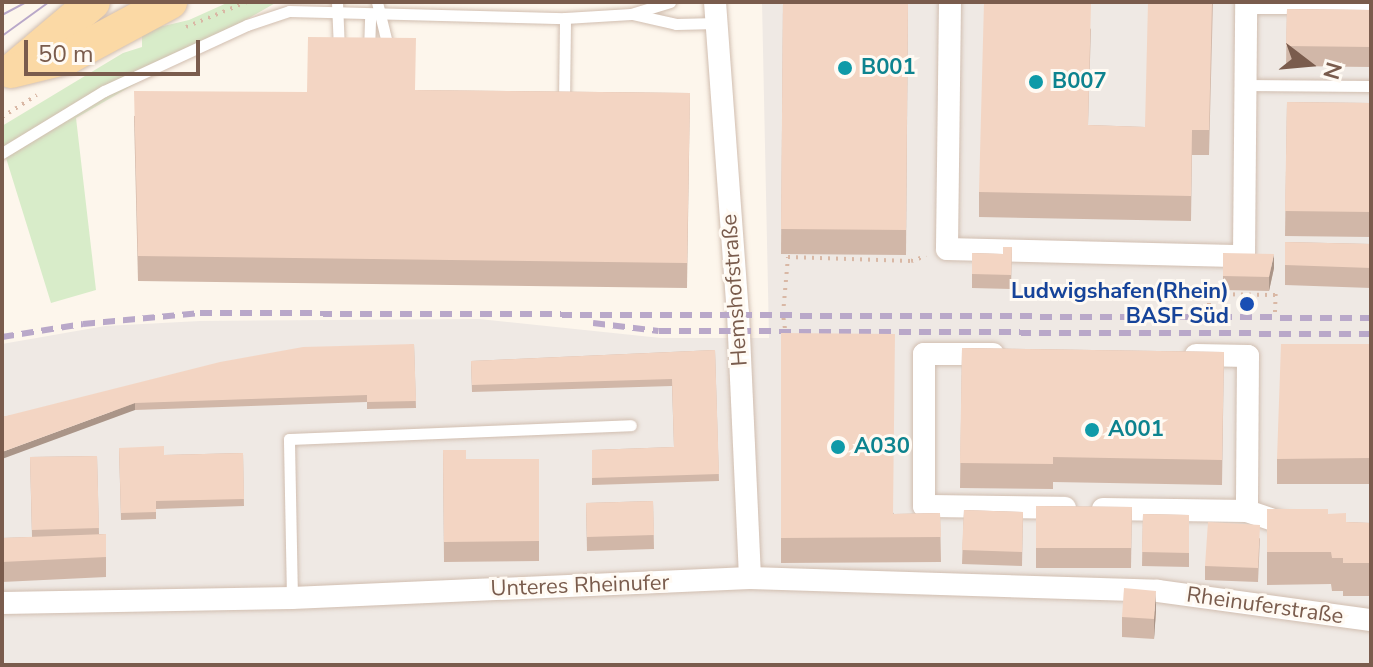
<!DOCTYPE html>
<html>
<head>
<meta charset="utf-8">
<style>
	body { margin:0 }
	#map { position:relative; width:1373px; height:667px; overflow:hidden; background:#fdf6ec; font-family:"Nunito Sans",sans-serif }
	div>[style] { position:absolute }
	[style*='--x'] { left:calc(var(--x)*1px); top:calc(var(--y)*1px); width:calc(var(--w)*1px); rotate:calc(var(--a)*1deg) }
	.industrial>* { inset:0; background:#efe9e4 }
	.green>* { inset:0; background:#d8ecc9 }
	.path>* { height:4px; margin-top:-2px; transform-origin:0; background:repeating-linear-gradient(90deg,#d9b8a5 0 2px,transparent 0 8px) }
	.roads { filter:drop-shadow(0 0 2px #d1beb0) drop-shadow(0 0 2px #d1beb0) }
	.service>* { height:11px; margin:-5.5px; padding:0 5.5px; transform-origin:5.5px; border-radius:5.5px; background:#fff }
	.minor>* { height:22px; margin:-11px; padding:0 11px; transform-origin:11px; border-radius:11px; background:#fff }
	.primary>* { height:34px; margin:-17px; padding:0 17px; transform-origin:17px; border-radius:17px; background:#fbd9a5 }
	.tram>* { height:2px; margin:-1px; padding:0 1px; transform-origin:1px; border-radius:1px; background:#b9a8c9 }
	.rail>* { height:6px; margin-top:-3px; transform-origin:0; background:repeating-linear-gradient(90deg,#b9a8c9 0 12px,transparent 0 20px) }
	.wall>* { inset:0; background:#d1b7a8 }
	.shaded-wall>* { inset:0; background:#aa9588 }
	.building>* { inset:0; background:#f3d5c3 }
	.dots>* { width:22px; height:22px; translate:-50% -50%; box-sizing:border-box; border:4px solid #fffaf3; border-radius:50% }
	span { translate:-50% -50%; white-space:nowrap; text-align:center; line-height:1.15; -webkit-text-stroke:6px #fffaf3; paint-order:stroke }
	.culture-label { font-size:22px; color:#0d838f; font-weight:700 }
	.left { translate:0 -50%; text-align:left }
	.street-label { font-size:22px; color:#7a5c4d }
	.transit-label { font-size:22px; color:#164399; font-weight:700 }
	.right { translate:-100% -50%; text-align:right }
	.frame { position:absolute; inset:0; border:4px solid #7a5c4d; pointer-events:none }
	.north { position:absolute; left:1269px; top:24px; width:80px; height:80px; -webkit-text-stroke:6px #fffaf3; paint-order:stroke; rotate:106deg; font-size:22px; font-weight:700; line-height:32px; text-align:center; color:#7a5c4d }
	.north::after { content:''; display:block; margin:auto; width:28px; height:36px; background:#7a5c4d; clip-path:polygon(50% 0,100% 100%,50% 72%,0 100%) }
	.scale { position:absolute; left:24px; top:40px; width:176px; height:36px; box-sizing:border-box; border:4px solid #7a5c4d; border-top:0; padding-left:10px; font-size:24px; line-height:28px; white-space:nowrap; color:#7a5c4d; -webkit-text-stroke:6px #fffaf3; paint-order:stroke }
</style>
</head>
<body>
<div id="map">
	<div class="industrial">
		<i style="clip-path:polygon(762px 2px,1371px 2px,1371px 665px,2px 665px,2px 344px,105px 326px,200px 321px,479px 319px,661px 338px,769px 338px)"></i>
	</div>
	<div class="green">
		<i style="clip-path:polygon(229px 2px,277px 2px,76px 118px,96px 290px,51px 303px,2px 145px,2px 126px,123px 53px,142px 47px,142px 31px,189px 20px)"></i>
	</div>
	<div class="path">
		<i style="--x:186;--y:27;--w:66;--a:-22.3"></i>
		<i style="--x:2;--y:117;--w:41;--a:-32.2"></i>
		<i style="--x:1209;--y:287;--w:25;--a:90"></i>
		<i style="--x:1209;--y:294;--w:67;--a:0.9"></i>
		<i style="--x:1275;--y:312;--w:24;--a:-88"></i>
		<i style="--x:786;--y:336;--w:22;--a:-98"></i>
		<i style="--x:783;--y:314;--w:57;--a:-85"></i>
		<i style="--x:788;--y:257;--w:123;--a:1.9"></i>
		<i style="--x:911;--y:261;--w:16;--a:-18"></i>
	</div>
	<div class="roads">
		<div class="service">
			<i style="--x:337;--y:2;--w:47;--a:87.6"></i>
			<i style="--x:377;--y:2;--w:50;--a:76.2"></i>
			<i style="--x:1246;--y:8;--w:125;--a:0"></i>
			<i style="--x:632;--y:14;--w:45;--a:12.8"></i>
			<i style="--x:676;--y:24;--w:41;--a:-1.4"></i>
			<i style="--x:369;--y:50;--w:36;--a:-88"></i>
			<i style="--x:1245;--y:85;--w:126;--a:0.5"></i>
			<i style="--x:564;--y:103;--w:85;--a:-89.3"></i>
			<i style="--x:2;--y:153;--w:119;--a:-31.3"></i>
			<i style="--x:104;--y:91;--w:157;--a:-24.8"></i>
			<i style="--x:247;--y:25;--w:44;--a:-18.4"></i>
			<i style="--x:289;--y:11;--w:276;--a:1.5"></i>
			<i style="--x:565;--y:18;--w:66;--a:-3.5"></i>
			<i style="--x:631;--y:14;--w:41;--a:-17.1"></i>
			<i style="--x:292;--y:598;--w:159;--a:-91.1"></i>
			<i style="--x:289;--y:439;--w:342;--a:-2.3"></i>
		</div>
		<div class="minor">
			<i style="--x:715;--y:2;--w:312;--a:85.8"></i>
			<i style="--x:738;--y:313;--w:265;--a:87.4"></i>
			<i style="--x:950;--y:2;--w:247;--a:90.7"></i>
			<i style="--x:947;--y:249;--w:297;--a:1.4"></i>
			<i style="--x:1244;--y:256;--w:254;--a:-89.5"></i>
			<i style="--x:993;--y:354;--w:69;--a:180"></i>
			<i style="--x:924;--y:354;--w:152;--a:90"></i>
			<i style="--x:924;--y:506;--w:141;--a:0.8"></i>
			<i style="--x:1196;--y:355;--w:52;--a:1.1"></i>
			<i style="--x:1248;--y:356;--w:155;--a:90.4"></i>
			<i style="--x:1103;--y:509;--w:144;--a:0.8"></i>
			<i style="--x:1247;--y:511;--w:50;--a:18.8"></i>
			<i style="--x:2;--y:603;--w:290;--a:-1"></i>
			<i style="--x:292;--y:598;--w:458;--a:-2.5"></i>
			<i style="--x:750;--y:578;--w:408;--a:1.8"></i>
			<i style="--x:1158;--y:591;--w:215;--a:7.8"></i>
		</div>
		<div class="primary">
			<i style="--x:15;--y:68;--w:102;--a:-40.2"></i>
			<i style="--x:11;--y:71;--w:59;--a:-13.8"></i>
			<i style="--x:68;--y:57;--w:116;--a:-28.3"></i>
		</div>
	</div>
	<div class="tram">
		<i style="--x:2;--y:15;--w:27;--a:-28"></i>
		<i style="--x:2;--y:36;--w:58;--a:-35.9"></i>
	</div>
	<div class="rail">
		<i style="--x:593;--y:323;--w:66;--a:6.9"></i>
		<i style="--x:659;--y:331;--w:712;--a:0.24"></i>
		<i style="--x:2;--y:337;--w:82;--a:-9.1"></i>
		<i style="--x:83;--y:324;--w:118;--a:-5.4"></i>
		<i style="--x:200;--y:313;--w:1171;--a:0.24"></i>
	</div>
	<div class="wall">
		<i style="clip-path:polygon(783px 2px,908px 2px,906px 255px,781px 254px)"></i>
		<i style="clip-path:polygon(1213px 2px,1209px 155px,1192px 155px,1191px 221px,979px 217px,979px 192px,1091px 28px,1088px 125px,1145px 127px)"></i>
		<i style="clip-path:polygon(1287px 9px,1371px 10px,1371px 67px,1286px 66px)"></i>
		<i style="clip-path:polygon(415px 90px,690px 93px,687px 288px,138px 281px,134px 116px,307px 92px)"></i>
		<i style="clip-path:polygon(1287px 102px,1371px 103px,1371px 237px,1285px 236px)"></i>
		<i style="clip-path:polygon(1285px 242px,1371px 244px,1371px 288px,1285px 285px)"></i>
		<i style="clip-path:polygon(1012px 247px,1011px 289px,972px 288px,972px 253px,1003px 254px)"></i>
		<i style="clip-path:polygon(1223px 253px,1274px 268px,1269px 291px,1223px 290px)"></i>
		<i style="clip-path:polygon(781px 333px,894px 514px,940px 513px,941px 562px,781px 563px)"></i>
		<i style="clip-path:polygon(414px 344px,416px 408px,367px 409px,367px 402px,135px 410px,2px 417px)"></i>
		<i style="clip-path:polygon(1371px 344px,1371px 484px,1277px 484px,1277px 459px)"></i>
		<i style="clip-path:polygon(962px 348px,1224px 352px,1222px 485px,1053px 482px,1053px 489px,960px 488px)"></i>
		<i style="clip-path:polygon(715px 350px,719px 481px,592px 485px,592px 450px,674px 447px,672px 386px,472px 392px,471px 361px)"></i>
		<i style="clip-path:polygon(119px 448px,164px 455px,243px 453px,244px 506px,156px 509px,156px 519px,121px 520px)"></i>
		<i style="clip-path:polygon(443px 450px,466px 459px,539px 459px,539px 561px,444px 562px)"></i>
		<i style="clip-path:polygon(97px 456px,99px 534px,106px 534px,106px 577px,2px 582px,2px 538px,32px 537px,30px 457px)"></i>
		<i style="clip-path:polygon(653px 501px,654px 549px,587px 551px,586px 503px)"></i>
		<i style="clip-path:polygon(1036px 506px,1132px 507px,1131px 568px,1036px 568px)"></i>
		<i style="clip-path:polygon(1267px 509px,1328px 514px,1346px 522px,1371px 523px,1371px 596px,1343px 596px,1343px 591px,1332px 591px,1331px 584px,1267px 585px)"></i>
		<i style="clip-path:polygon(964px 510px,1023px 512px,1022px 566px,962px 564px)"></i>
		<i style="clip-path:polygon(1143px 514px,1189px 515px,1189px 567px,1142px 566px)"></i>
		<i style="clip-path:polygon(1260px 538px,1258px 582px,1205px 580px,1205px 566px)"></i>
		<i style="clip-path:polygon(1156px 611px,1154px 639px,1122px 637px,1122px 617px)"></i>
	</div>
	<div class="shaded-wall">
		<i style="clip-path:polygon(1274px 254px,1274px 268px,1269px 291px,1269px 277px)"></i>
		<i style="clip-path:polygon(135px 403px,135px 410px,2px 459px,2px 452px)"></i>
		<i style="clip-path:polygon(1156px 591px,1156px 611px,1154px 639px,1154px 619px)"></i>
	</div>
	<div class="building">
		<i style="clip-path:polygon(783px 2px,908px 2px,906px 230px,781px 229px)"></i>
		<i style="clip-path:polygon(984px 2px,1091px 3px,1088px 125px,1145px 127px,1148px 2px,1212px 2px,1209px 130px,1192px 130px,1191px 196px,979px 192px)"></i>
		<i style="clip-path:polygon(1287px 9px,1371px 10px,1371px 47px,1286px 46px)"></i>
		<i style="clip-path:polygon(308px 37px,416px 38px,415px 90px,690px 93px,687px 263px,138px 256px,134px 91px,307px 92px)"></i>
		<i style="clip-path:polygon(1287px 102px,1371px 103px,1371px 212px,1285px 211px)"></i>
		<i style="clip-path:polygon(1285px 242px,1371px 244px,1371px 268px,1285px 265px)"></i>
		<i style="clip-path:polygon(1003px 247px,1012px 247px,1011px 275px,972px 274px,972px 253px,1003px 254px)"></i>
		<i style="clip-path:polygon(1223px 253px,1274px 254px,1269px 277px,1223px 276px)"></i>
		<i style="clip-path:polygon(781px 333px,895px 334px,893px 514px,940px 513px,941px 537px,781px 538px)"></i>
		<i style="clip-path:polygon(414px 344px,416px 401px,367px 402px,367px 395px,135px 403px,2px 452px,2px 417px,220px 362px,303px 347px)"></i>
		<i style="clip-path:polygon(1281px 344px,1371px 344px,1371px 458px,1277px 459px)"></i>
		<i style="clip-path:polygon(962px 348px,1224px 352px,1222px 460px,1053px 457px,1053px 464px,960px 463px)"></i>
		<i style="clip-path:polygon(715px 350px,719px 474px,592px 478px,592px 450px,674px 447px,672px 379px,472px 385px,471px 361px)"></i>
		<i style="clip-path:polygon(164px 446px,164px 455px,243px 453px,244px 499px,156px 501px,156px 512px,121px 513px,119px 448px)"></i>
		<i style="clip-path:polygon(443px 450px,466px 450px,466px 459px,539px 459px,539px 541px,444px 542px)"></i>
		<i style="clip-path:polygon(97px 456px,99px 528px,32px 530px,30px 457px)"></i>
		<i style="clip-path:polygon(653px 501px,654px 535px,587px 537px,586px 503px)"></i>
		<i style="clip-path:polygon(1036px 506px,1132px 507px,1131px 548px,1036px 548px)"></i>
		<i style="clip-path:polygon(1267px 509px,1328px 509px,1328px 514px,1346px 513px,1346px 522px,1371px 523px,1371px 563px,1343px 563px,1343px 558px,1332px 558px,1331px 552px,1267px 552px)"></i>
		<i style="clip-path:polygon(964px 510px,1023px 512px,1022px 552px,962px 550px)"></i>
		<i style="clip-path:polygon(1143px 514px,1189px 515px,1189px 553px,1142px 552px)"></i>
		<i style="clip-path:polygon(1208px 522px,1260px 525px,1258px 568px,1205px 566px)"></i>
		<i style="clip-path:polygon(106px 534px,106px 557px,2px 562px,2px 538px)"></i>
		<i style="clip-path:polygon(1124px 588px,1156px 591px,1154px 619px,1122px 617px)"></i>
	</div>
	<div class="dots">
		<i style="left:845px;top:68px;background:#0f9aa8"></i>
		<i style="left:1036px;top:82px;background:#0f9aa8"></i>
		<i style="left:1247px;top:304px;background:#1a4fb4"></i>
		<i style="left:1092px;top:430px;background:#0f9aa8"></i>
		<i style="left:838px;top:447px;background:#0f9aa8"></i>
	</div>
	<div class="culture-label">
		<span class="left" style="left:861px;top:68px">B001</span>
		<span class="left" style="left:1052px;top:82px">B007</span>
		<span class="left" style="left:1108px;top:430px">A001</span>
		<span class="left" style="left:854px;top:447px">A030</span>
	</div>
	<div class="street-label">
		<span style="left:735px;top:290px;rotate:-94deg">Hemshofstraße</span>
		<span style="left:580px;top:586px;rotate:-2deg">Unteres Rheinufer</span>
		<span style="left:1265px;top:606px;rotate:8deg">Rheinuferstraße</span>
	</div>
	<div class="transit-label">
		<span class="right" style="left:1229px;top:304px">Ludwigshafen(Rhein)<br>BASF Süd</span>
	</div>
	<div class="frame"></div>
	<div class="north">N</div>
	<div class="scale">50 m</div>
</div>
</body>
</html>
